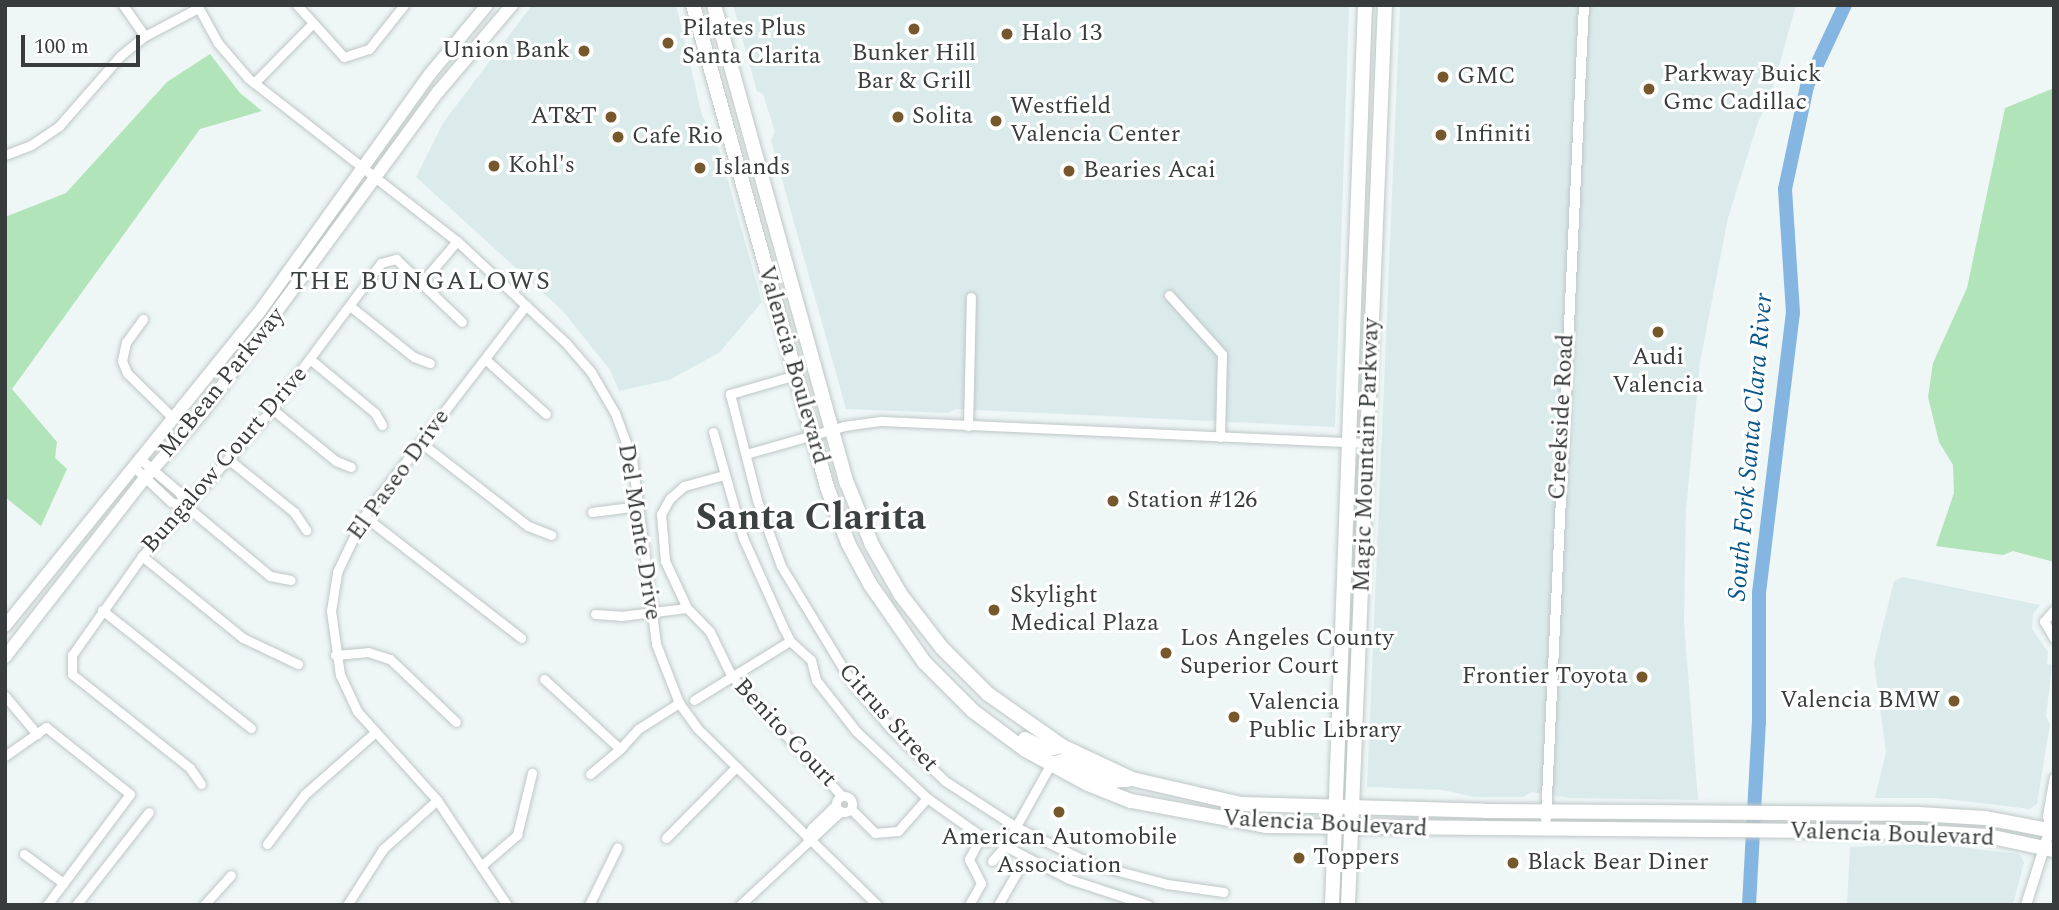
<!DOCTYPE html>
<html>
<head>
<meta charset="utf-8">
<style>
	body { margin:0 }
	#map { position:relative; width:2059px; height:910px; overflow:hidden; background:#eef6f6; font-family:Spectral,serif }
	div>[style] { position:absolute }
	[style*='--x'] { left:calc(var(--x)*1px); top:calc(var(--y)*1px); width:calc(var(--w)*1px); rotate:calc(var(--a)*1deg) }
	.built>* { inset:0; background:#dbebec }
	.green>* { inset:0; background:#b1e4b8 }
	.river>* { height:14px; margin:-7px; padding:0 7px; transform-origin:7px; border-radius:7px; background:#85b5e1 }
	.roads { filter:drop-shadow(0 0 2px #bfc6c6) drop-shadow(0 0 2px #bfc6c6) }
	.minor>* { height:9px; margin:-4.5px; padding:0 4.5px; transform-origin:4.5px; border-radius:4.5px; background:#fff }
	.minor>.ring { margin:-4.5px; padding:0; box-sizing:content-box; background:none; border:9px solid #fff; border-radius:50% }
	.tertiary>* { height:10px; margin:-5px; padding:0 5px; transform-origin:5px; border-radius:5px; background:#fff }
	.secondary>* { height:12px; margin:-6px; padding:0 6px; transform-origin:6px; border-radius:6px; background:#fff }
	.primary>* { height:14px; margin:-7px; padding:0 7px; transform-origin:7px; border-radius:7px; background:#fff }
	.dots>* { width:19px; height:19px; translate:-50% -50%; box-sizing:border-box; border:4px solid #fff; border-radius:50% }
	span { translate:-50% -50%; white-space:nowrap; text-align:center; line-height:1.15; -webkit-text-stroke:6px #fff; paint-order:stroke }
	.poi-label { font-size:24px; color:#393c3c }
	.left { translate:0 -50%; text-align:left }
	.right { translate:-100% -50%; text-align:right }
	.street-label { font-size:24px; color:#393c3c }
	.neighbourhood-label { font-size:26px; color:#3b4141; letter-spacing:2px }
	.water-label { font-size:26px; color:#07568c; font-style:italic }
	.town-label { font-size:38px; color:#3b4141; font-weight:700 }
	.frame { position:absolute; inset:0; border:7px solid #393c3c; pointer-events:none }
	.scale { position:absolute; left:21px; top:35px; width:119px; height:32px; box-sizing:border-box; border:4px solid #393c3c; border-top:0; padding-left:9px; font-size:21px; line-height:24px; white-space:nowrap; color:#393c3c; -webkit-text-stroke:5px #fff; paint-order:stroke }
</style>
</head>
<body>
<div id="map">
	<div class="built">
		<i style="clip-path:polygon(532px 5px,676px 5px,702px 115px,719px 149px,762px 302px,719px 353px,669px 380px,619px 391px,610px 370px,563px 311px,416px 177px,443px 123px)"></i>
		<i style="clip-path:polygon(733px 5px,1349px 5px,1335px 427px,956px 409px,948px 413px,846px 409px,771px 140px,775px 132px,763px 94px,757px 91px)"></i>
		<i style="clip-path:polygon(1400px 5px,1796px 5px,1770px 98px,1758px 122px,1728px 218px,1700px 362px,1686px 510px,1684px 623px,1698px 800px,1569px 798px,1531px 792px,1523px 797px,1474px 797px,1443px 790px,1367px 787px)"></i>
		<i style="clip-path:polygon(1903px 577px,2040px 605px,2033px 614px,2032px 629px,2048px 652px,2047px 664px,2052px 665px,2046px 717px,2050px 724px,2037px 804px,2030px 809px,1938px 798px,1875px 798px,1886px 752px,1874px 662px,1894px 581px)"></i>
		<i style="clip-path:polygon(1934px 844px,2019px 854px,2024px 862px,2013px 905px,1847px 905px,1850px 847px)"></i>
	</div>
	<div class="green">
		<i style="clip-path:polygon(210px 54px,240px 93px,262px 111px,200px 129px,12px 389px,57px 442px,55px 458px,67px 469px,41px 526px,5px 497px,5px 217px,66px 193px,167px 82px)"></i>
		<i style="clip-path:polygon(2054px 88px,2054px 562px,2013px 551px,2003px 555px,1936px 546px,1954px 493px,1953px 465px,1939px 442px,1928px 397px,1933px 363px,1967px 288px,2005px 108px)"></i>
	</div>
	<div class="river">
		<i style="--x:1749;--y:905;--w:183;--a:-86.9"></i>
		<i style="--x:1759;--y:722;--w:129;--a:-90"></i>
		<i style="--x:1759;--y:593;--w:282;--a:-83.1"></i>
		<i style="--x:1793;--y:313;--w:124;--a:-93.7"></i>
		<i style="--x:1785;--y:189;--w:105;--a:-77.9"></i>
		<i style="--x:1807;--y:86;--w:89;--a:-64.9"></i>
	</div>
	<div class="roads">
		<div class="minor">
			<i style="--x:123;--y:5;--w:38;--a:55"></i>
			<i style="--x:197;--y:5;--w:43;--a:61.1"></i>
			<i style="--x:218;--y:43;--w:46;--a:49.4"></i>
			<i style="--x:248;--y:78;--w:265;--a:38"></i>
			<i style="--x:457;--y:241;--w:149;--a:43.1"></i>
			<i style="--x:566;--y:343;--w:38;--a:49"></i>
			<i style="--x:591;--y:372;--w:48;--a:59.7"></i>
			<i style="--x:615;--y:413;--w:49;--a:69.7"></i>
			<i style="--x:632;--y:459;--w:187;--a:82.6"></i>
			<i style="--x:656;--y:644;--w:63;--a:68.7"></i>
			<i style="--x:679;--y:703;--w:31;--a:54"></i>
			<i style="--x:697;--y:728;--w:252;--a:44.5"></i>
			<i style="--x:297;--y:5;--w:70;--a:47.9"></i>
			<i style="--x:344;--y:57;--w:26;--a:-18"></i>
			<i style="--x:369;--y:49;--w:56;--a:-51.5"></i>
			<i style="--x:254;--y:83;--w:83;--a:-45.5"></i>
			<i style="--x:5;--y:155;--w:28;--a:-21"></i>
			<i style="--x:31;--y:145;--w:34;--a:-34"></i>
			<i style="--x:59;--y:126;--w:93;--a:-48.9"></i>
			<i style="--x:120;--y:56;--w:32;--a:-39"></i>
			<i style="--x:145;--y:36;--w:60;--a:-27.8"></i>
			<i style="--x:423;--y:281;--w:52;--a:-49.6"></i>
			<i style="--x:1169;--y:295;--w:79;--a:48.1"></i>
			<i style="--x:1222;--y:354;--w:83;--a:91.4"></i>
			<i style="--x:350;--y:306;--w:82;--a:38.6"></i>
			<i style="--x:414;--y:357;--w:17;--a:21"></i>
			<i style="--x:143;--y:319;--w:29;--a:126"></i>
			<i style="--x:126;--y:342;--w:19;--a:102"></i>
			<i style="--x:122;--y:361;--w:13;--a:67"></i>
			<i style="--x:127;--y:373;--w:64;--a:44.4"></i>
			<i style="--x:485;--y:359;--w:82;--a:42"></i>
			<i style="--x:311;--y:360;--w:83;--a:39.6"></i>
			<i style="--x:375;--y:413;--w:14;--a:60"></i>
			<i style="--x:796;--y:375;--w:69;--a:163.9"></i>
			<i style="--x:730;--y:394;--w:109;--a:75.7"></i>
			<i style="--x:757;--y:500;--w:70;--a:70"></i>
			<i style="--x:781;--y:566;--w:137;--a:58.7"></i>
			<i style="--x:852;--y:683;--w:60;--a:49.7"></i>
			<i style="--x:891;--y:729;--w:75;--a:43.9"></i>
			<i style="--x:945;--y:781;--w:85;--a:32.9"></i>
			<i style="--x:1016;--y:827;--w:85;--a:26"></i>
			<i style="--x:1092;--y:864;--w:78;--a:14.9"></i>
			<i style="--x:1167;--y:884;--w:57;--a:8.1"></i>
			<i style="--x:272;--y:409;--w:82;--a:39.1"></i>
			<i style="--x:336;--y:461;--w:16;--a:22"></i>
			<i style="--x:968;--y:426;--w:129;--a:-88.7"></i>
			<i style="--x:713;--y:432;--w:110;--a:74.2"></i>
			<i style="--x:743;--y:538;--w:98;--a:65.8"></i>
			<i style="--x:783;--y:627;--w:16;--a:63"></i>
			<i style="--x:790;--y:641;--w:28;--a:42"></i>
			<i style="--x:811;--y:660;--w:21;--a:76"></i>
			<i style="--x:816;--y:680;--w:65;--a:51.9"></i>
			<i style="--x:856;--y:731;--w:98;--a:43.3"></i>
			<i style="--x:927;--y:798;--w:75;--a:35.2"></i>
			<i style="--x:420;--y:442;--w:137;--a:37.9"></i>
			<i style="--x:528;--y:526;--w:25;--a:21"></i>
			<i style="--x:746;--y:454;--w:102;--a:-15.9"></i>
			<i style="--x:844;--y:426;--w:37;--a:-8"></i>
			<i style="--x:881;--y:421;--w:486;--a:2.6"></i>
			<i style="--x:139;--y:458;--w:52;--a:40.4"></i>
			<i style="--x:179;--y:492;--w:16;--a:63"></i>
			<i style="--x:228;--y:459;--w:85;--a:38.8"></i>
			<i style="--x:294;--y:512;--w:22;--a:56"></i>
			<i style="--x:133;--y:466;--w:52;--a:43.5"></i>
			<i style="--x:171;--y:502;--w:16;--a:15"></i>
			<i style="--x:186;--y:506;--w:109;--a:39.8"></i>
			<i style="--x:270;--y:576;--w:21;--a:11"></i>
			<i style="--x:724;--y:475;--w:41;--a:164.6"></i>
			<i style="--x:684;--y:486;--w:18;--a:139"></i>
			<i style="--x:670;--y:498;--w:18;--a:119"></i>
			<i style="--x:661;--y:514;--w:47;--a:85.1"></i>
			<i style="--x:665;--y:561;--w:52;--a:64.9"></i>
			<i style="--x:687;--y:608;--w:33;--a:46"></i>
			<i style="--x:710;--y:632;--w:50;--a:63.9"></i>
			<i style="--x:732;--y:677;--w:162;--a:47.3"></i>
			<i style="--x:592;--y:512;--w:47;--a:-7.3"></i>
			<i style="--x:364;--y:516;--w:199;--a:37.8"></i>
			<i style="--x:142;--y:556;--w:130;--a:39.1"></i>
			<i style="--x:243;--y:638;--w:61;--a:25.3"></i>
			<i style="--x:102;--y:610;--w:190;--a:38.4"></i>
			<i style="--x:2054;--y:610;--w:15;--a:132"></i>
			<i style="--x:2044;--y:621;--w:20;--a:60"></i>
			<i style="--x:595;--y:614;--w:26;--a:4"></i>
			<i style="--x:621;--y:616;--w:66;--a:-6.9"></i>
			<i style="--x:335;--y:655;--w:33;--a:-5"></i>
			<i style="--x:368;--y:652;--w:23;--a:18"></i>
			<i style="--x:390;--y:659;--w:91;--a:43.7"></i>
			<i style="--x:544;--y:679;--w:103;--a:42.6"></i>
			<i style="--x:620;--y:749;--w:39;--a:140"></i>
			<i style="--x:5;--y:696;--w:50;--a:49.9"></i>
			<i style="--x:694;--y:700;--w:113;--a:-31.6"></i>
			<i style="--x:620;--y:749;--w:27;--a:-48"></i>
			<i style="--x:638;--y:729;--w:49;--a:-32.4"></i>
			<i style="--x:5;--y:756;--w:50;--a:-35.3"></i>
			<i style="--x:46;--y:727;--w:107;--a:38.6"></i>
			<i style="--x:130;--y:794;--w:139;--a:126.8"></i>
			<i style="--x:201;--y:784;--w:19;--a:-125"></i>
			<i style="--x:190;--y:768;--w:151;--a:-141.5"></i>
			<i style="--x:72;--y:674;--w:19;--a:-90"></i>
			<i style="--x:72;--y:655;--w:121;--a:-54.7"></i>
			<i style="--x:142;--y:556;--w:196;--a:-48.5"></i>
			<i style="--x:272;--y:409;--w:182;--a:-53.3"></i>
			<i style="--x:381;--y:263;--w:16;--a:-15"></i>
			<i style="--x:396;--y:259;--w:91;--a:43.7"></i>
			<i class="ring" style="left:836px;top:796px;width:7px;height:7px"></i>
			<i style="--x:851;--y:809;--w:34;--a:45"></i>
			<i style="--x:875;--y:833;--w:23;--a:-5"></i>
			<i style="--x:898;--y:831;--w:44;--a:-48.7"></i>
			<i style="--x:2050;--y:829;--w:13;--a:-103"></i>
			<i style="--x:2047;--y:816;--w:39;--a:-80"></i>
			<i style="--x:807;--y:837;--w:10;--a:-61"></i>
			<i style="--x:812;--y:828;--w:33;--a:-44"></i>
			<i style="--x:666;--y:838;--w:100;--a:-45.4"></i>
			<i style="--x:267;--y:844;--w:63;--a:-52.8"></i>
			<i style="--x:305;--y:794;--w:91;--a:-41.4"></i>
			<i style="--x:1005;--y:846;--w:72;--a:27.3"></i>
			<i style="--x:1069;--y:879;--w:83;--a:18.2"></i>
			<i style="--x:24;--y:854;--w:49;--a:36.6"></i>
			<i style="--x:992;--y:861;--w:20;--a:-49"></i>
			<i style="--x:1005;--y:846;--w:93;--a:-60.9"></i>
			<i style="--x:481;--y:866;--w:48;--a:-40.7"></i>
			<i style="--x:517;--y:835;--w:64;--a:-76.4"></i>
			<i style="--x:76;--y:905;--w:118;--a:-51.9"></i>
			<i style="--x:204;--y:905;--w:40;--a:-48"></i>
			<i style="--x:347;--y:905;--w:67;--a:-57.3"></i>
			<i style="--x:383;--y:849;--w:73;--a:-42.2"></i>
			<i style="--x:507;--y:905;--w:126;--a:-123.7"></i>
			<i style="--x:437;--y:800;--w:120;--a:-132"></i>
			<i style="--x:357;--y:711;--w:40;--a:-115"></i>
			<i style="--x:340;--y:675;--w:65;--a:-98"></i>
			<i style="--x:331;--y:611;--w:39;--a:-81"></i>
			<i style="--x:337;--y:572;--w:62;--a:-64.3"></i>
			<i style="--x:364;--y:516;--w:266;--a:-52.5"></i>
			<i style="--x:589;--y:905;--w:64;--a:-63.8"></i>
			<i style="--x:740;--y:905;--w:138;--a:-42.9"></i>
			<i style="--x:969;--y:905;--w:25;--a:-61"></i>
			<i style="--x:981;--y:883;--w:27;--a:-117"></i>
			<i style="--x:969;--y:859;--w:26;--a:-62"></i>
			<i style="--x:998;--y:905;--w:54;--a:-60.1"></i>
		</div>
		<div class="tertiary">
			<i style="--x:1546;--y:819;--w:815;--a:-87.33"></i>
			<i style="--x:2026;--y:905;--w:80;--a:-72.5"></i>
		</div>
		<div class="secondary">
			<i style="--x:5;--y:626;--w:402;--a:-51"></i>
			<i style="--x:258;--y:314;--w:295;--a:-54.4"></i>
			<i style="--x:430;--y:74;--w:89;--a:-50.4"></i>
			<i style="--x:5;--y:657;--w:227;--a:-52"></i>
			<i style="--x:145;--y:478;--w:86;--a:-48.8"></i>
			<i style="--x:202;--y:413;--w:398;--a:-53.7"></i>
			<i style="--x:438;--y:92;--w:114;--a:-49.6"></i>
		</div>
		<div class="primary">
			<i style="--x:693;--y:5;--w:500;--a:74.46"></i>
			<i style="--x:827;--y:487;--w:60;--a:69.4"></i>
			<i style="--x:848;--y:543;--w:47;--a:61.8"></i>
			<i style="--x:870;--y:584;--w:95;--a:55.3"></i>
			<i style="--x:924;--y:662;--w:69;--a:45"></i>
			<i style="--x:973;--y:711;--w:64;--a:36.7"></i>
			<i style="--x:1024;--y:749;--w:73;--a:28.7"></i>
			<i style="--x:1088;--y:784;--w:46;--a:21.6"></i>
			<i style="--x:1131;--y:801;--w:137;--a:10.5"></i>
			<i style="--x:1266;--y:826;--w:656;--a:0.52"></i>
			<i style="--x:1922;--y:832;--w:66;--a:3.5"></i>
			<i style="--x:1988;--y:836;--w:67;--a:12"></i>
			<i style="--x:714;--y:5;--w:496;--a:74.5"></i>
			<i style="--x:847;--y:483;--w:67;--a:68"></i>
			<i style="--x:872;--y:545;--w:58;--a:59.9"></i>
			<i style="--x:901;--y:595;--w:67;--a:52.3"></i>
			<i style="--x:942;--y:648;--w:65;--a:45"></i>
			<i style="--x:988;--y:694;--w:90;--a:35.1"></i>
			<i style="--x:1062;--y:746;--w:77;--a:25.2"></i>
			<i style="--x:1132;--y:779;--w:112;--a:12.9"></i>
			<i style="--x:1241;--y:804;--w:244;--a:1.6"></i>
			<i style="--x:1485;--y:811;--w:433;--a:0.4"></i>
			<i style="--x:1918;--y:814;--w:67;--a:3.4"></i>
			<i style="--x:1985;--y:818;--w:70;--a:10.7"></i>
			<i style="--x:1025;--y:739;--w:24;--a:28"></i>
			<i style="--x:1046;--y:750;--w:16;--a:-14"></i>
			<i style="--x:1051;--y:764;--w:12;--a:-14"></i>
			<i style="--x:1063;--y:761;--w:51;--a:23.1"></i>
			<i style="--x:1110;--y:781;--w:17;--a:-3"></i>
			<i style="--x:1332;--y:905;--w:901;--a:-87.9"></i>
			<i style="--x:1348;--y:905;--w:901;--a:-87.65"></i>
		</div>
	</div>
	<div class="dots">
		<i style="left:914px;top:29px;background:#76582c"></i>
		<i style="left:1007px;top:34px;background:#76582c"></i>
		<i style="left:668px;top:43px;background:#76582c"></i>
		<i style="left:584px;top:51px;background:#76582c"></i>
		<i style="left:1443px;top:77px;background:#76582c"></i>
		<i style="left:1649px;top:89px;background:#76582c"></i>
		<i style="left:611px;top:117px;background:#76582c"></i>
		<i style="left:898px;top:117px;background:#76582c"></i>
		<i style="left:996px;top:121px;background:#76582c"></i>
		<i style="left:1441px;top:135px;background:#76582c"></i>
		<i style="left:618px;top:137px;background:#76582c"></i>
		<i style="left:494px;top:166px;background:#76582c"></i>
		<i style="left:700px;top:168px;background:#76582c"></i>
		<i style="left:1069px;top:171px;background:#76582c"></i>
		<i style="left:1658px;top:332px;background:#76582c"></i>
		<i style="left:1113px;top:501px;background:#76582c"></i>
		<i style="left:994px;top:610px;background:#76582c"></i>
		<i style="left:1166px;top:653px;background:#76582c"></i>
		<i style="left:1642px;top:677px;background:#76582c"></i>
		<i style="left:1954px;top:701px;background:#76582c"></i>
		<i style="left:1234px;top:717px;background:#76582c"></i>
		<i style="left:1059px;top:812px;background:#76582c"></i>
		<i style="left:1299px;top:858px;background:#76582c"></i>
		<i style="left:1513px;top:863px;background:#76582c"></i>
	</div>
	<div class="poi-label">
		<span class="left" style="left:682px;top:43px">Pilates Plus<br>Santa Clarita</span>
		<span class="left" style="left:1021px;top:34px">Halo 13</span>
		<span class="right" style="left:570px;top:51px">Union Bank</span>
		<span style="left:914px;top:68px">Bunker Hill<br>Bar &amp; Grill</span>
		<span class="left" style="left:1663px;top:89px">Parkway Buick<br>Gmc Cadillac</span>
		<span class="left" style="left:1457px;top:77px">GMC</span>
		<span class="left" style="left:1010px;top:121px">Westfield<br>Valencia Center</span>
		<span class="right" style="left:597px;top:117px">AT&amp;T</span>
		<span class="left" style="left:912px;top:117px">Solita</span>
		<span class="left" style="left:1455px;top:135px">Infiniti</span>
		<span class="left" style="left:632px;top:137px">Cafe Rio</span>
		<span class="left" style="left:508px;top:166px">Kohl's</span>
		<span class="left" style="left:714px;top:168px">Islands</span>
		<span class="left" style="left:1083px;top:171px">Bearies Acai</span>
		<span style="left:1658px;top:372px">Audi<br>Valencia</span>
		<span class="left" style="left:1127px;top:501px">Station #126</span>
		<span class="left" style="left:1010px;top:610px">Skylight<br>Medical Plaza</span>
		<span class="left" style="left:1180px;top:653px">Los Angeles County<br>Superior Court</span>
		<span class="right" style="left:1628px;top:677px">Frontier Toyota</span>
		<span class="right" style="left:1940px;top:701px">Valencia BMW</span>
		<span class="left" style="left:1248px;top:717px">Valencia<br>Public Library</span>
		<span style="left:1059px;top:852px">American Automobile<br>Association</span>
		<span class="left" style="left:1313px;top:858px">Toppers</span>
		<span class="left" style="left:1527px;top:863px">Black Bear Diner</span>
	</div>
	<div class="street-label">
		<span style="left:793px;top:365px;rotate:74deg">Valencia Boulevard</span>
		<span style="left:222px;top:383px;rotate:-51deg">McBean Parkway</span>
		<span style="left:1562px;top:417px;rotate:-87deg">Creekside Road</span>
		<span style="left:1367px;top:455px;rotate:-88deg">Magic Mountain Parkway</span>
		<span style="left:225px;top:460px;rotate:-49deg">Bungalow Court Drive</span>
		<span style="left:399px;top:475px;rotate:-54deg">El Paseo Drive</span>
		<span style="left:639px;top:532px;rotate:81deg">Del Monte Drive</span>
		<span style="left:888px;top:718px;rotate:48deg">Citrus Street</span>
		<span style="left:785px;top:733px;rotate:47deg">Benito Court</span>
		<span style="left:1325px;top:824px;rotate:3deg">Valencia Boulevard</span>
		<span style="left:1892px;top:835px;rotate:2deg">Valencia Boulevard</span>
	</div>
	<div class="neighbourhood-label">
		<span style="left:421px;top:282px">THE BUNGALOWS</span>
	</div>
	<div class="water-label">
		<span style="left:1751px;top:447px;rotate:-85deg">South Fork Santa Clara River</span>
	</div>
	<div class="town-label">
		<span style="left:811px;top:519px">Santa Clarita</span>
	</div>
	<div class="frame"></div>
	<div class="scale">100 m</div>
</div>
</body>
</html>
